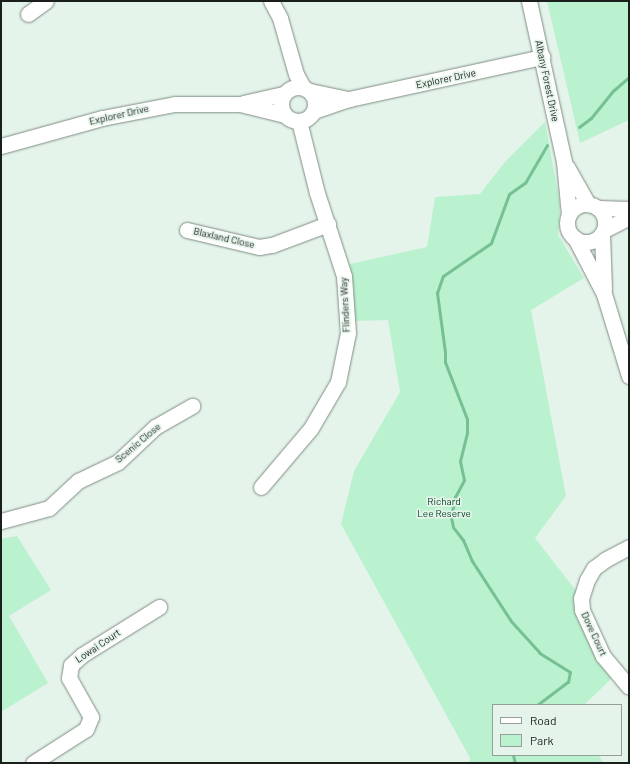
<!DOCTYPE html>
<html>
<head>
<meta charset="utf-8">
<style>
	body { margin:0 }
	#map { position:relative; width:630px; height:764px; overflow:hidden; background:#e5f4ea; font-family:Barlow,sans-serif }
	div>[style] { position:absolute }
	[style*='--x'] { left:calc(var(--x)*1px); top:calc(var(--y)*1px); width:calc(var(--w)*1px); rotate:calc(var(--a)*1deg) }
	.green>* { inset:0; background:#baf1ce }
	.stream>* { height:3px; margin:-1.5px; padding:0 1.5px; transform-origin:1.5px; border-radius:1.5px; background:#75c094 }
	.roads { filter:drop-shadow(0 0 1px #7f8c83) drop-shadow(0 0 1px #7f8c83) }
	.minor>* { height:15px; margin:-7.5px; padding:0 7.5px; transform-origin:7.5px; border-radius:7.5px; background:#fff }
	.minor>.ring { margin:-7.5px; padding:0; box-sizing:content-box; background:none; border:15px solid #fff; border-radius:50% }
	span { translate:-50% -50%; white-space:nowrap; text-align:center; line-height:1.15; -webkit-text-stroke:3.5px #e5f4ea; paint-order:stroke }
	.street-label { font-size:10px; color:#1a1f1b }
	.park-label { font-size:10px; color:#054427 }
	.frame { position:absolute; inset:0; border:2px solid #1a1f1b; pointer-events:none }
	.legend { position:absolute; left:492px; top:704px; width:130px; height:52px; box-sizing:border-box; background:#e5f4ea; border:1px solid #949f97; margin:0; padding:5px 7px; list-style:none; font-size:12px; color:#1a1f1b }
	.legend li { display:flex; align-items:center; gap:8px; height:20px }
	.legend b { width:20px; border:1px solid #949f97 }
</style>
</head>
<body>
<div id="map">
	<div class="green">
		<i style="clip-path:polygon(547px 1px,629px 1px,629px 120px,580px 143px)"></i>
		<i style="clip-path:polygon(545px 122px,560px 204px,558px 235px,584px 278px,531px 310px,566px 496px,535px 538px,577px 592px,577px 610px,587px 639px,611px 679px,584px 705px,493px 705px,493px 755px,599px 755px,603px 763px,469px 763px,470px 758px,341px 524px,354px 471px,400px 392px,388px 320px,354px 321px,350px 264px,427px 247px,435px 197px,480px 194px,504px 163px)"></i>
		<i style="clip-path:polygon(17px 536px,51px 590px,9px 616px,48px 683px,1px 712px,1px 539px)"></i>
	</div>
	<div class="stream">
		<i style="--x:579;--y:127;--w:15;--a:-37"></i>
		<i style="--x:591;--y:118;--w:36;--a:-51"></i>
		<i style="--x:614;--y:90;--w:20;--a:-41"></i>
		<i style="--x:537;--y:705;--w:39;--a:-37"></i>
		<i style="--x:568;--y:682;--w:10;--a:-79"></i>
		<i style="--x:570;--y:672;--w:36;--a:-148"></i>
		<i style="--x:540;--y:653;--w:43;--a:-132.2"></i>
		<i style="--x:511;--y:621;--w:72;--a:-123"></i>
		<i style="--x:472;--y:561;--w:23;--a:-113"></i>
		<i style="--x:463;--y:540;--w:16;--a:-128"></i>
		<i style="--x:453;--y:527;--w:10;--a:-101"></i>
		<i style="--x:451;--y:517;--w:20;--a:-79"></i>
		<i style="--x:455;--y:497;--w:19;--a:-62"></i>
		<i style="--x:464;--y:480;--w:19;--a:-102"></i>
		<i style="--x:460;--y:461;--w:30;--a:-76"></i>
		<i style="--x:467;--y:432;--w:13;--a:-90"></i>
		<i style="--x:467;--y:419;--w:61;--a:-111.1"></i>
		<i style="--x:445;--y:362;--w:10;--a:-90"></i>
		<i style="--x:445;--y:352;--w:60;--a:-97.7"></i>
		<i style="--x:437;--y:293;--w:18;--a:-71"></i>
		<i style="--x:443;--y:276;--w:58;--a:-34.5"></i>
		<i style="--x:491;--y:243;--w:52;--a:-69.8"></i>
		<i style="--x:509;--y:194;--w:19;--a:-35"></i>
		<i style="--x:525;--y:183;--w:44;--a:-59.9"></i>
		<i style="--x:513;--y:755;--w:8;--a:76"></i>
	</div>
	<div class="roads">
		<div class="minor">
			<i style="--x:271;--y:1;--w:19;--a:62"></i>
			<i style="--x:280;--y:18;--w:58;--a:74.1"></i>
			<i style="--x:296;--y:74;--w:15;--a:62"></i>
			<i style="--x:529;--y:1;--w:165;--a:77.7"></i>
			<i style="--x:564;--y:162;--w:53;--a:84.6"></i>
			<i style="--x:28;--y:14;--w:22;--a:-36"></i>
			<i class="ring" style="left:281px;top:87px;width:19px;height:19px"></i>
			<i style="--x:310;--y:91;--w:40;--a:12"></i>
			<i style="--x:243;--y:103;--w:41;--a:-12.7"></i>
			<i style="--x:314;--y:111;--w:37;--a:-19"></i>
			<i style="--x:349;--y:99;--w:198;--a:-12.3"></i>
			<i style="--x:1;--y:146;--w:105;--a:-15.5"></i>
			<i style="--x:102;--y:118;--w:74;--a:-10.9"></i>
			<i style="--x:175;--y:104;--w:65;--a:0"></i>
			<i style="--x:240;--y:104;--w:46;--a:13.7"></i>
			<i style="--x:567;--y:167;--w:43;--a:60.4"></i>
			<i class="ring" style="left:567px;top:204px;width:23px;height:23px"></i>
			<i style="--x:598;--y:208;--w:31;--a:2"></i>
			<i style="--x:187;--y:230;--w:74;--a:13.3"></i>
			<i style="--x:259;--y:247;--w:13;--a:-9"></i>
			<i style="--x:272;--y:245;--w:60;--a:-20.6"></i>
			<i style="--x:604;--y:230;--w:28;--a:-27"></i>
			<i style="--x:602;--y:234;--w:55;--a:87.9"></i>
			<i style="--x:575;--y:238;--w:63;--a:62.6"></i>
			<i style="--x:604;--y:294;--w:86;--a:73"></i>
			<i style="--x:261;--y:487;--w:77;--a:-49.7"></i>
			<i style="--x:311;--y:428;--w:53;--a:-59.6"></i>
			<i style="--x:338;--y:382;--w:50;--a:-78.5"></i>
			<i style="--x:348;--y:333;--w:57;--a:-94"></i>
			<i style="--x:344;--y:276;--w:87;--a:-108"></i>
			<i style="--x:317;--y:193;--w:74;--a:-104"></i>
			<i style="--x:1;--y:521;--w:50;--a:-15.2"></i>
			<i style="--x:49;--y:508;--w:40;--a:-43"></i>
			<i style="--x:78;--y:481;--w:44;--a:-25.4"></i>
			<i style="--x:118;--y:462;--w:51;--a:-43.4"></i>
			<i style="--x:155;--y:427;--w:43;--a:-29.6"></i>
			<i style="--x:629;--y:547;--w:27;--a:152"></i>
			<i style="--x:605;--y:560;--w:14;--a:144"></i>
			<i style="--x:594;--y:568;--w:14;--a:120"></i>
			<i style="--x:587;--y:580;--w:19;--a:108"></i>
			<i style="--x:581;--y:598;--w:12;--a:85"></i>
			<i style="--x:582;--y:610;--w:51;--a:65.5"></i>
			<i style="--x:603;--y:656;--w:40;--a:50"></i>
			<i style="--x:33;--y:763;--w:63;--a:-32.7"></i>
			<i style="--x:86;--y:729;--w:13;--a:-67"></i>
			<i style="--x:91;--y:717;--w:45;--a:-119.4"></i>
			<i style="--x:69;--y:678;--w:13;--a:-81"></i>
			<i style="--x:71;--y:665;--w:15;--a:-42"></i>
			<i style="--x:82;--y:655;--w:91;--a:-31.9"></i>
		</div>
	</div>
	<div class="street-label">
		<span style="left:446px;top:79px;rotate:-12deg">Explorer Drive</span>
		<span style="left:547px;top:81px;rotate:78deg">Albany Forest Drive</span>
		<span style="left:119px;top:115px;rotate:-13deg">Explorer Drive</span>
		<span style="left:224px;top:238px;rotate:13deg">Blaxland Close</span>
		<span style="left:345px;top:305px;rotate:-93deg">Flinders Way</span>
		<span style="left:138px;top:443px;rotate:-40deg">Scenic Close</span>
		<span style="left:594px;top:634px;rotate:65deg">Dove Court</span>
		<span style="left:98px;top:646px;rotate:-34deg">Lowai Court</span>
	</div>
	<div class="park-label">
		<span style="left:444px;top:507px">Richard<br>Lee Reserve</span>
	</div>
	<div class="frame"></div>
	<ul class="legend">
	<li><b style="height:5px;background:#fff"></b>Road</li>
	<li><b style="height:11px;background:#baf1ce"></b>Park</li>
	</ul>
</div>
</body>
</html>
